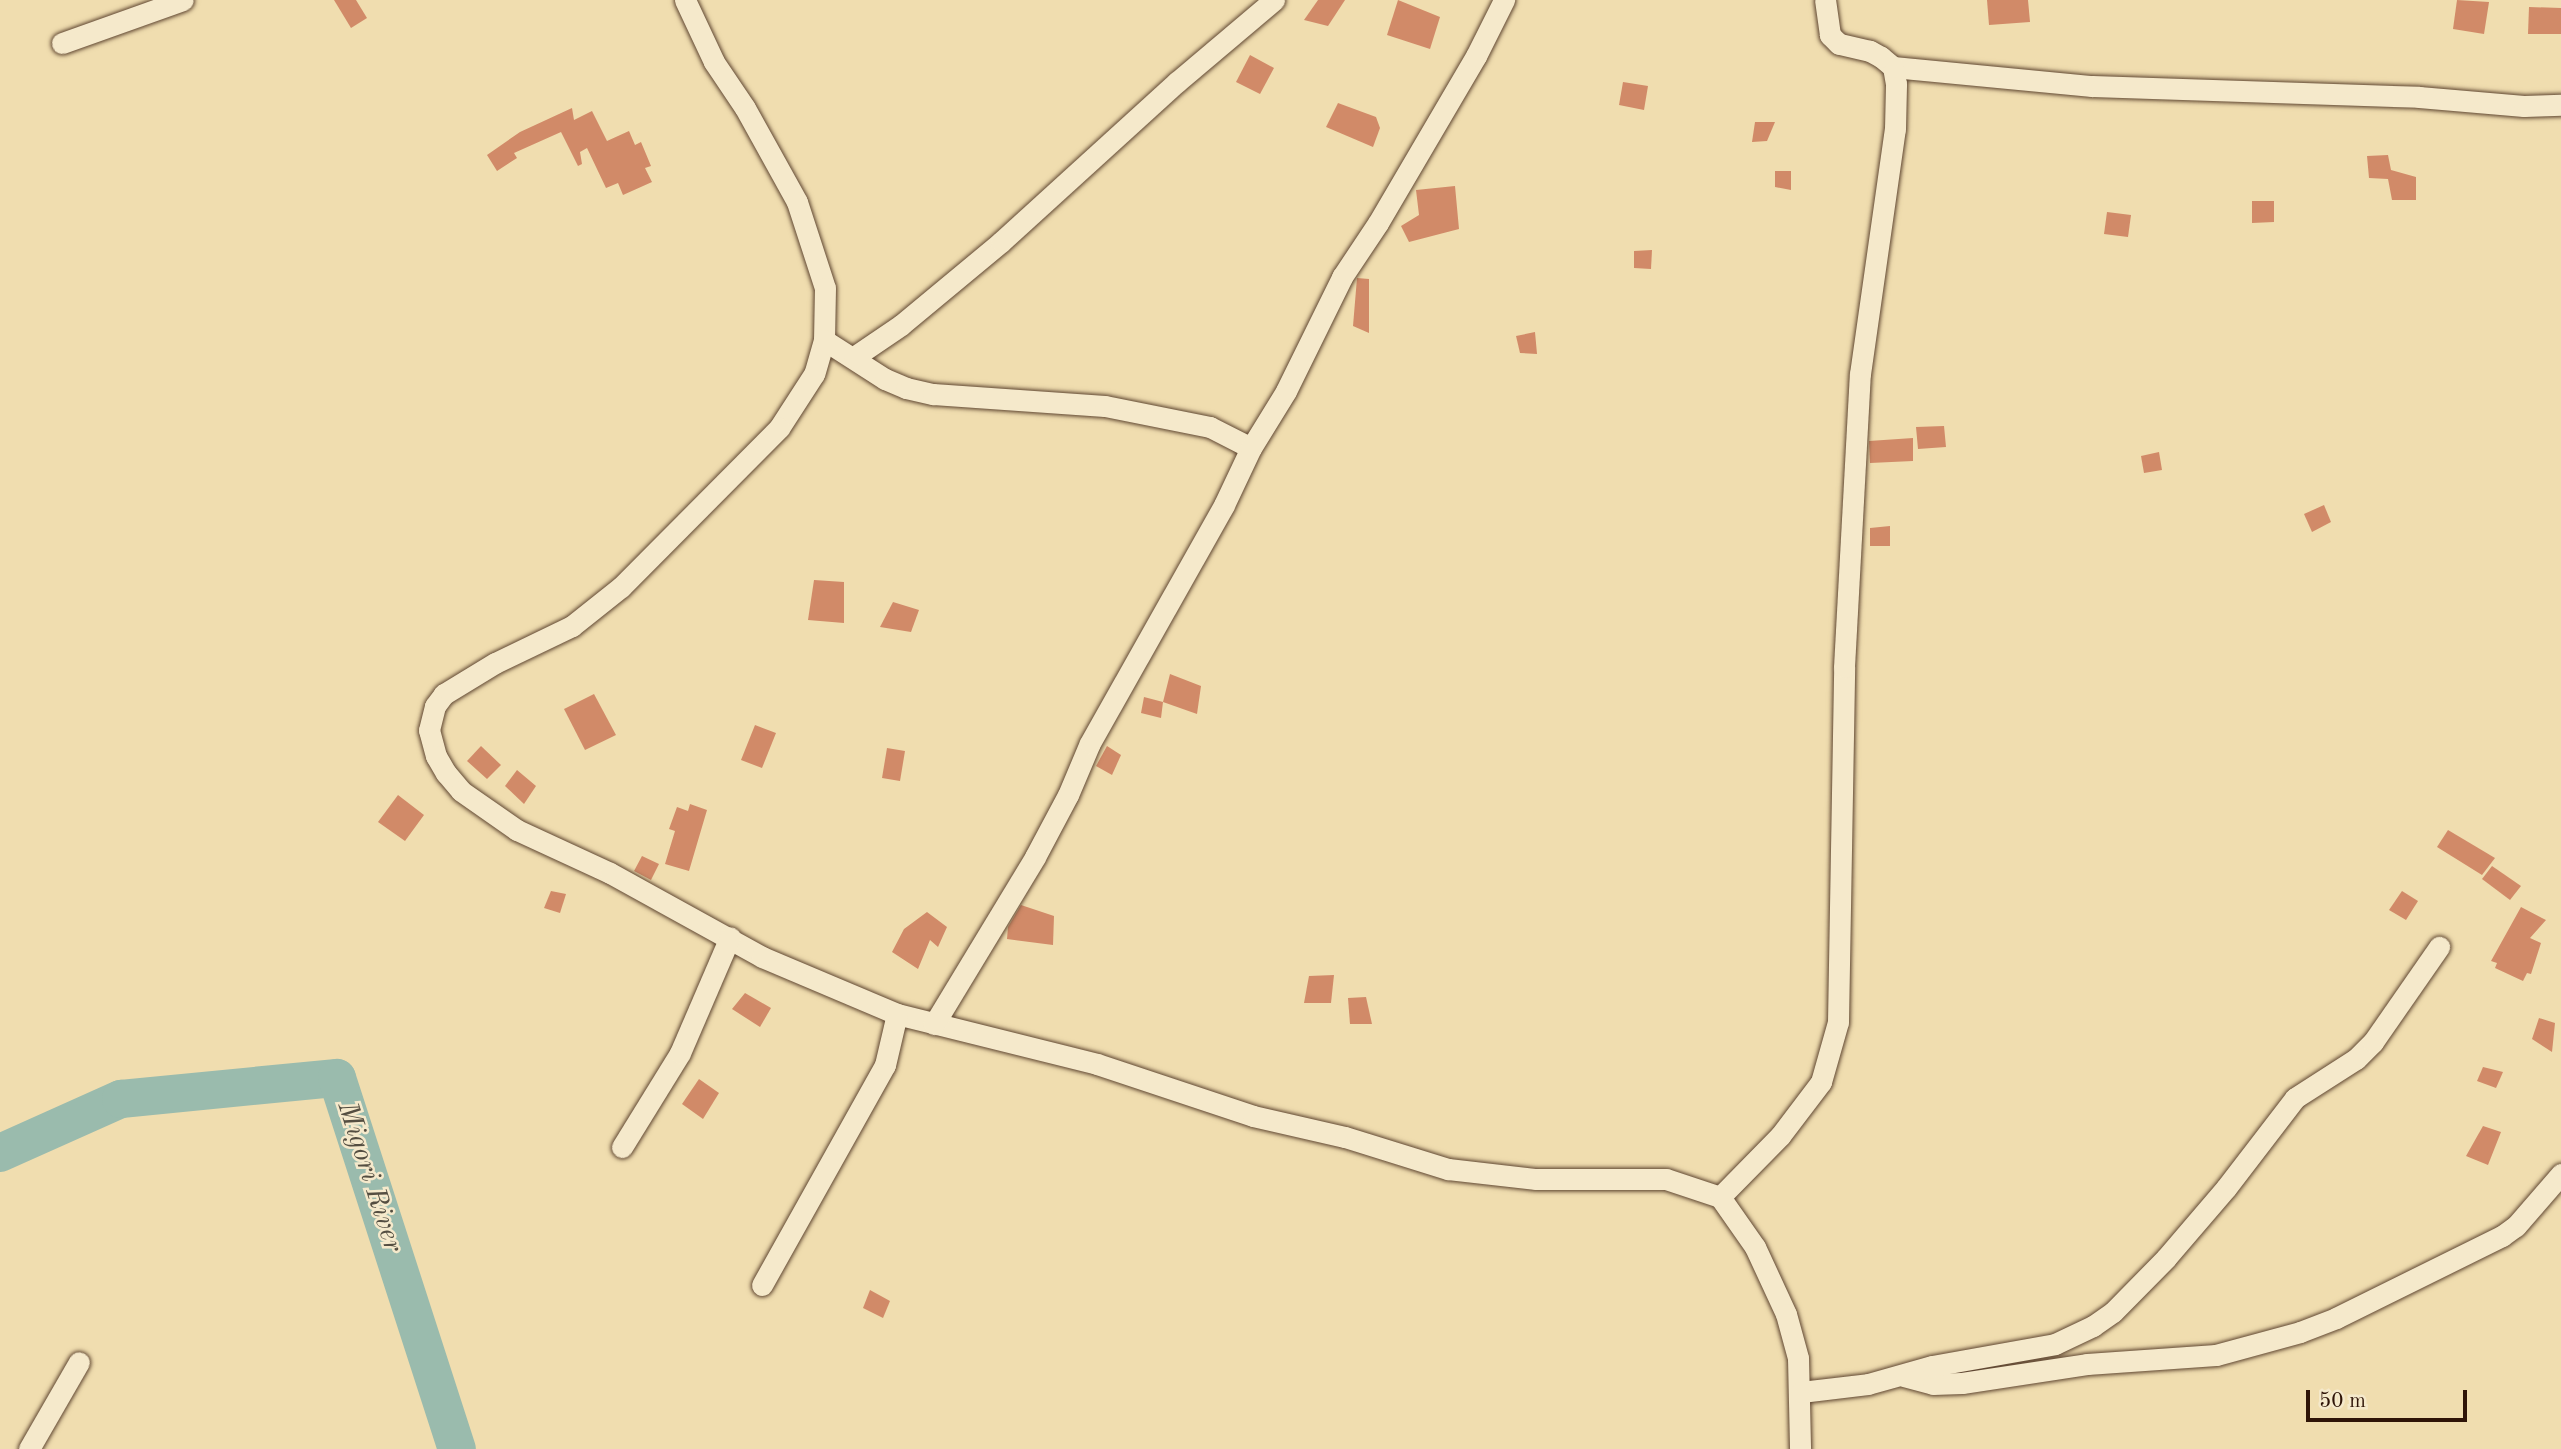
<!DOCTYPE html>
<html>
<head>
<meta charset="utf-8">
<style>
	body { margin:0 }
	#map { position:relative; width:2561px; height:1449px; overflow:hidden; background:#f0ddaf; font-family:"Old Standard TT",serif }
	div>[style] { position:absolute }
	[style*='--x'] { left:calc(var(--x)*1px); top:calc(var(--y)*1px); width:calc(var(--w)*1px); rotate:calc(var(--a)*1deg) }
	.river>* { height:38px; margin:-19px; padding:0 19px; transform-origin:19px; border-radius:19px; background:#9abbad }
	.building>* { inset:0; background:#d18a68 }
	.roads { filter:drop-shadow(0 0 2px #5f4631) drop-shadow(0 0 2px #5f4631) }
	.minor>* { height:21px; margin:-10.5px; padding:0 10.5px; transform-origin:10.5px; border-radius:10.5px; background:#f5e9cb }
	span { translate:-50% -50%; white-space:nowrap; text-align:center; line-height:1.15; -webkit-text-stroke:5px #f5e9cb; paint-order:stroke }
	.water-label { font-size:28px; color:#544e41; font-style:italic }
	.scale { position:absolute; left:2306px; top:1390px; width:161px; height:32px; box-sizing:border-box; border:4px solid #2f1407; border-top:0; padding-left:9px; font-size:21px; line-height:24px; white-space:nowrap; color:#2f1407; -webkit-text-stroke:5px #f5e9cb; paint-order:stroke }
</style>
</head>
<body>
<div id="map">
	<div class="river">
		<i style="--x:0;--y:1153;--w:133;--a:-24.1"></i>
		<i style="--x:121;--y:1099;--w:217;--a:-5.6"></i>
		<i style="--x:337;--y:1078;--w:390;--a:72.1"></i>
	</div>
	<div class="building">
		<i style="clip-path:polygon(334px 0,356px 0,367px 18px,351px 28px)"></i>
		<i style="clip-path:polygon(1318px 0,1345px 0,1328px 26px,1304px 20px)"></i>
		<i style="clip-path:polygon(1398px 0,1440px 17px,1430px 49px,1387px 35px)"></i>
		<i style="clip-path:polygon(1987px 0,2028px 0,2030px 22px,1989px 25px)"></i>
		<i style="clip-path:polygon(2457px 0,2489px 2px,2484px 34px,2453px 29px)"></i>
		<i style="clip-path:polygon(2529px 7px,2561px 8px,2561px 34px,2528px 34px)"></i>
		<i style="clip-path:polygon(1250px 55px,1274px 68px,1260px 94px,1236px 82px)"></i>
		<i style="clip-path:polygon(1623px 82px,1648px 86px,1644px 110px,1619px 105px)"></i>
		<i style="clip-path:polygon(1338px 103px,1376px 117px,1380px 128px,1373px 147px,1326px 127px)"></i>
		<i style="clip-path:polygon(572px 108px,574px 120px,592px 111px,607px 141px,629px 131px,635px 145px,641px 142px,651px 166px,645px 168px,652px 182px,623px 195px,618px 183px,606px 188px,587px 148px,580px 152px,582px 164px,578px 166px,561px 132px,514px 153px,517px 158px,497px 171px,487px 155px,520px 132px)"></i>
		<i style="clip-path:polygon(1755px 122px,1775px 122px,1767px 141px,1752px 142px)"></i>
		<i style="clip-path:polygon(2388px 155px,2391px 170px,2416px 177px,2416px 200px,2392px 200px,2388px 179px,2369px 178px,2367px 156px)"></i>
		<i style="clip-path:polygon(1775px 171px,1791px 171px,1791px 190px,1775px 187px)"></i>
		<i style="clip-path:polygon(1455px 186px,1459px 229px,1409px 242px,1401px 226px,1419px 215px,1416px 190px)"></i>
		<i style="clip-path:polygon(2252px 201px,2274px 201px,2274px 222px,2252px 223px)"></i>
		<i style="clip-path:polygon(2107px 212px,2131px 215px,2128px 237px,2104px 234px)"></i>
		<i style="clip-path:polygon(1652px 250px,1651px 269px,1634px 268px,1634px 251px)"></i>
		<i style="clip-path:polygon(1357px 278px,1369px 279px,1369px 333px,1353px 326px)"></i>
		<i style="clip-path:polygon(1535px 332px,1537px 354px,1520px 353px,1516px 336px)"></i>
		<i style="clip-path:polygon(1944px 426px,1946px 447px,1918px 449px,1916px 427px)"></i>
		<i style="clip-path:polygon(1913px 438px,1913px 461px,1870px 463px,1869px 441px)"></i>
		<i style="clip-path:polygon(2159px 452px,2162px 470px,2144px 473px,2141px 456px)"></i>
		<i style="clip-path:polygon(2324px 505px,2331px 522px,2312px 532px,2304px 514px)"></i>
		<i style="clip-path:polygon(1890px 526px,1890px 546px,1870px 546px,1870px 528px)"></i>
		<i style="clip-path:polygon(814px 580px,844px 582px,844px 623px,808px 620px)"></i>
		<i style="clip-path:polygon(893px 602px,919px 610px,911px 632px,880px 627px)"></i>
		<i style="clip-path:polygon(1170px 674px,1201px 686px,1197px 714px,1163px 702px)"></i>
		<i style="clip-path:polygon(594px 694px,616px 735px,585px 750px,564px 709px)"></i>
		<i style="clip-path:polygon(1144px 697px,1163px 702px,1161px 718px,1141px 713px)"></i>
		<i style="clip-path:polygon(755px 725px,776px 733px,762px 768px,741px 760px)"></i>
		<i style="clip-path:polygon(481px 746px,501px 765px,487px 779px,467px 761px)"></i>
		<i style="clip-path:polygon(1107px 746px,1121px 755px,1112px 775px,1096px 766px)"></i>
		<i style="clip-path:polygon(887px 748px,905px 751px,900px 781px,882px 778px)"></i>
		<i style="clip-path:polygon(517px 770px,536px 786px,524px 804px,505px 786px)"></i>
		<i style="clip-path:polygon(398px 795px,424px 815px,405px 841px,378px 822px)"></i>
		<i style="clip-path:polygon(690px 804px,707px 810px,689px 871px,665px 864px,675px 831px,669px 829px,677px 807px,688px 811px)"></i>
		<i style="clip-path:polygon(2448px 830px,2495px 858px,2482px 875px,2437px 847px)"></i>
		<i style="clip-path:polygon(642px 856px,659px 864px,651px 880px,634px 871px)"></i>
		<i style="clip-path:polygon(2492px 866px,2521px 886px,2510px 900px,2482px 879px)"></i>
		<i style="clip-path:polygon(551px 891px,566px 894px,560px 913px,544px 908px)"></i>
		<i style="clip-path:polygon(2402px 891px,2418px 901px,2406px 920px,2389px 910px)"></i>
		<i style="clip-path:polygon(1021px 905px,1054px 916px,1053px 945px,1007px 939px,1008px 927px)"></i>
		<i style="clip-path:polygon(2521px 907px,2546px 920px,2530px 938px,2541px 943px,2531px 974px,2527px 973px,2523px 981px,2495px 968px,2497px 963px,2491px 961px)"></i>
		<i style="clip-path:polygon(927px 912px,947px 927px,938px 947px,930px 940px,918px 969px,892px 952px,904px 929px)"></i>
		<i style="clip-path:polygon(1334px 975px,1331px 1003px,1304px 1003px,1309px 976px)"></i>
		<i style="clip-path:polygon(745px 993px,771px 1008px,760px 1027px,732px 1009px)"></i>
		<i style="clip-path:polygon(1366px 997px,1372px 1024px,1350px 1024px,1348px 998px)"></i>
		<i style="clip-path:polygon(2539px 1018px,2555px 1023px,2552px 1052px,2532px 1039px)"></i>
		<i style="clip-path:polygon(2483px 1067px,2503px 1072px,2496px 1088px,2477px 1081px)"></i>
		<i style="clip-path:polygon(699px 1079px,719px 1093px,703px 1119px,682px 1104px)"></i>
		<i style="clip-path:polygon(2483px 1126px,2501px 1132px,2488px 1165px,2466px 1156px)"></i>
		<i style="clip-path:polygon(870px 1290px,890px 1301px,883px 1318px,863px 1308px)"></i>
	</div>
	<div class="roads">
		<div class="minor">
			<i style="--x:685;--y:0;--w:68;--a:64.9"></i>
			<i style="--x:714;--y:62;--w:55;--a:56"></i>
			<i style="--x:745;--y:108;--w:107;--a:61"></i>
			<i style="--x:797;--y:202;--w:90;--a:72"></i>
			<i style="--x:825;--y:288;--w:52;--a:91.1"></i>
			<i style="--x:824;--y:340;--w:35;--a:106"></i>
			<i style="--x:814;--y:374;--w:64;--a:122.9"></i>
			<i style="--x:779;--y:428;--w:224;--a:134.8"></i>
			<i style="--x:621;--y:587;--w:63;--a:141.5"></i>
			<i style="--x:572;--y:626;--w:85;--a:154.3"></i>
			<i style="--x:495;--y:663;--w:60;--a:148.7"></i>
			<i style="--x:444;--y:694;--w:15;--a:127"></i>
			<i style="--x:435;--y:706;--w:25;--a:104"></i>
			<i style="--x:429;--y:730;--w:27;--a:75"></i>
			<i style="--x:436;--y:756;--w:20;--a:60"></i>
			<i style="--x:446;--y:773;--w:23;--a:50"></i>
			<i style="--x:461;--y:791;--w:68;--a:34.9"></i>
			<i style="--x:517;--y:830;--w:102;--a:24.8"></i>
			<i style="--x:610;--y:873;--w:174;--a:28.9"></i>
			<i style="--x:762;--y:957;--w:147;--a:22.9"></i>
			<i style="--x:897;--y:1014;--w:206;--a:14"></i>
			<i style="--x:1097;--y:1064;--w:164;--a:18.4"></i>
			<i style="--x:1253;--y:1116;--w:94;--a:12.9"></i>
			<i style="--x:1345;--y:1137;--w:108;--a:17.3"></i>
			<i style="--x:1448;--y:1169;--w:89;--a:6.5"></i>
			<i style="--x:1536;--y:1179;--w:130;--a:0"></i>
			<i style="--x:1666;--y:1179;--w:57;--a:18.4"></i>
			<i style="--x:1720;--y:1197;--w:61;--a:55"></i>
			<i style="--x:1755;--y:1247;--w:74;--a:65.2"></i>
			<i style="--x:1786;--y:1314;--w:46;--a:74.7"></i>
			<i style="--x:1798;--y:1358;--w:91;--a:88.7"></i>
			<i style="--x:62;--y:43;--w:128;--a:-19.6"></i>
			<i style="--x:1893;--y:67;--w:200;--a:5.5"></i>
			<i style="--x:2092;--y:86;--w:327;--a:1.9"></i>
			<i style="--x:2419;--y:97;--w:105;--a:4.9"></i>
			<i style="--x:2524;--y:106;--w:37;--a:-2"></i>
			<i style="--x:824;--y:340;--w:72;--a:32.6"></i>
			<i style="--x:885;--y:379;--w:23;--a:23"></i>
			<i style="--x:906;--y:388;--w:28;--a:13"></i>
			<i style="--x:933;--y:394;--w:172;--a:4"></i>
			<i style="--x:1105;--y:406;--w:107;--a:11.3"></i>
			<i style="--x:1210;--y:427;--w:46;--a:27.1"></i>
			<i style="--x:854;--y:357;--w:57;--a:-34.2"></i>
			<i style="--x:901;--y:325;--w:130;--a:-39.7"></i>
			<i style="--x:1001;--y:242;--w:238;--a:-42.3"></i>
			<i style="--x:1177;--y:82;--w:127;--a:-40.2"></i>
			<i style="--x:934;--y:1024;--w:195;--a:-58.8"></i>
			<i style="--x:1035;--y:857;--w:70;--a:-62"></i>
			<i style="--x:1068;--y:795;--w:56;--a:-67.1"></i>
			<i style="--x:1090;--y:743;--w:273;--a:-60.6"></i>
			<i style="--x:1224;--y:505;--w:63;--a:-64.7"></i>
			<i style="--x:1251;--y:448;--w:67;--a:-58.4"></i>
			<i style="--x:1286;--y:391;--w:127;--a:-63.8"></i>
			<i style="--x:1342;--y:277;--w:65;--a:-56.3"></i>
			<i style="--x:1378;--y:223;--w:194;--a:-59.6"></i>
			<i style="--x:1476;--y:56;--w:63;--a:-63.4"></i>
			<i style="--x:622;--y:1147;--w:110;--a:-58.3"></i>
			<i style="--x:680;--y:1053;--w:126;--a:-66.7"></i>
			<i style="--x:1720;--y:1197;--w:86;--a:-45.5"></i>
			<i style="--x:1780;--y:1136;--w:68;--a:-52.8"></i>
			<i style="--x:1821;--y:1082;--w:62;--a:-74.2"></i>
			<i style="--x:1838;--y:1022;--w:355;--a:-89"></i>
			<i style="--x:1844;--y:667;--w:293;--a:-86.9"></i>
			<i style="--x:1860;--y:374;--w:247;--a:-81.9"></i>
			<i style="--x:1895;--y:129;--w:45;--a:-88.7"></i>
			<i style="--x:1896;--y:84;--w:17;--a:-100"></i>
			<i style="--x:1893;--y:67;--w:16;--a:-140"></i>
			<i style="--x:1881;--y:57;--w:13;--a:-151"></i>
			<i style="--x:1870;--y:51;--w:32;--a:-167"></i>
			<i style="--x:1839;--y:44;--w:13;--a:-135"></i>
			<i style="--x:1830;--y:35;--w:35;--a:-98"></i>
			<i style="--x:762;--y:1285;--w:252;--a:-60.8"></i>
			<i style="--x:885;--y:1065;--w:52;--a:-76.8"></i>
			<i style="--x:1904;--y:1376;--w:30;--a:15"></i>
			<i style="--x:1933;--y:1384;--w:29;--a:-2"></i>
			<i style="--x:1962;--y:1383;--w:126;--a:-8.6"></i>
			<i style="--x:2087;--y:1364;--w:129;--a:-4"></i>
			<i style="--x:2216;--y:1355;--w:87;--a:-15.3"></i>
			<i style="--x:2300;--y:1332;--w:39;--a:-21"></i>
			<i style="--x:2336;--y:1318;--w:185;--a:-26.3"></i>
			<i style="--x:2502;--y:1236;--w:17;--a:-36"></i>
			<i style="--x:2516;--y:1226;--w:69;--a:-49.1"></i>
			<i style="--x:1801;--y:1392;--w:67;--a:-6.8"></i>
			<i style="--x:1868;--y:1384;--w:66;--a:-15.7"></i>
			<i style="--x:1932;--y:1366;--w:125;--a:-10.1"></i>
			<i style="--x:2055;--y:1344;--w:42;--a:-25.3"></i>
			<i style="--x:2093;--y:1326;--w:24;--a:-35"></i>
			<i style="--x:2113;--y:1312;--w:76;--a:-45.5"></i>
			<i style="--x:2166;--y:1258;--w:92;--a:-49.4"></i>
			<i style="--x:2226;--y:1188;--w:113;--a:-52.5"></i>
			<i style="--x:2295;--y:1098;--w:72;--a:-32.6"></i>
			<i style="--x:2356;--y:1059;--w:24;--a:-45"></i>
			<i style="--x:2373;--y:1042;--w:116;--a:-55.2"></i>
			<i style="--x:29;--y:1449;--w:100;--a:-60.1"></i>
		</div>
	</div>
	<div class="water-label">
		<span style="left:369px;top:1177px;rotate:72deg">Migori River</span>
	</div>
	<div class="scale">50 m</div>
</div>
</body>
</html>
